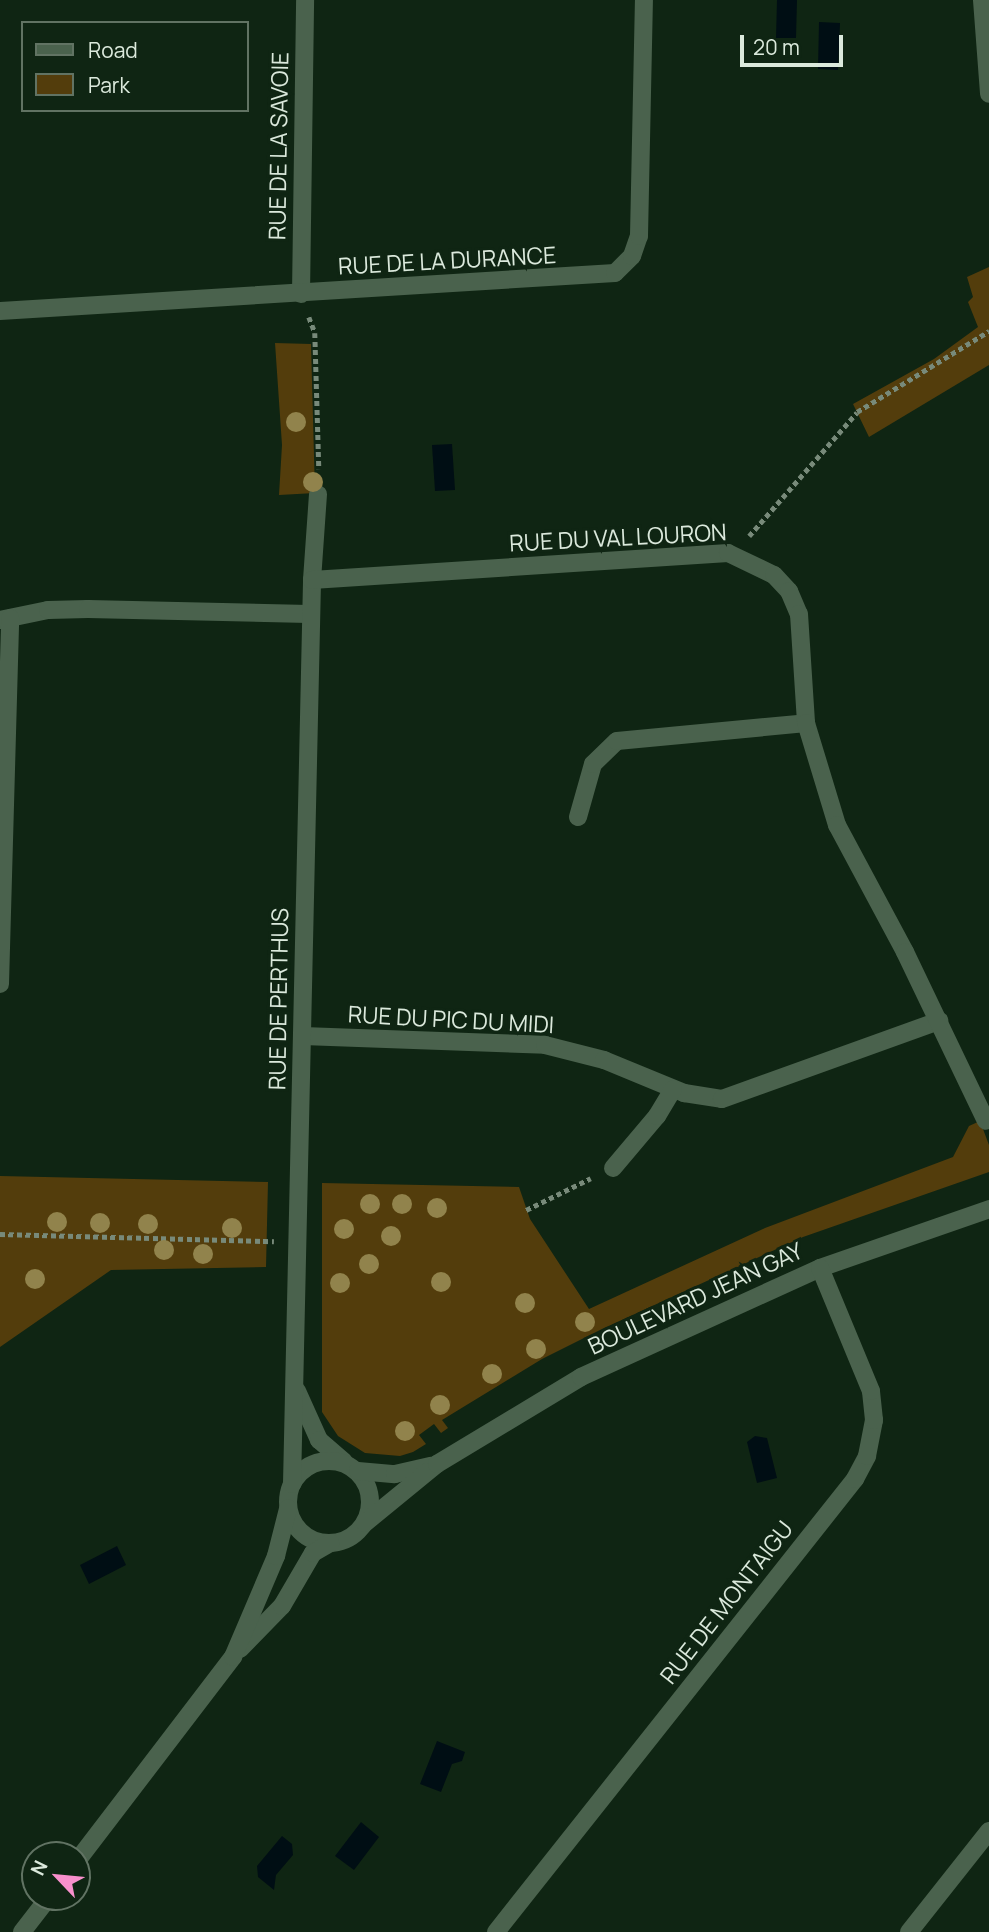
<!DOCTYPE html>
<html>
<head>
<meta charset="utf-8">
<style>
	body { margin:0 }
	#map { position:relative; width:989px; height:1932px; overflow:hidden; background:#0f2513; font-family:Manrope,sans-serif }
	div>[style] { position:absolute }
	[style*='--x'] { left:calc(var(--x)*1px); top:calc(var(--y)*1px); width:calc(var(--w)*1px); rotate:calc(var(--a)*1deg) }
	.green>* { inset:0; background:#533d0c }
	.water>* { inset:0; background:#000e14 }
	.path>* { height:4.5px; margin-top:-2.25px; transform-origin:0; background:repeating-linear-gradient(90deg,#788a7a 0 5px,transparent 0 8.5px) }
	.street>* { height:18px; margin:-9px; padding:0 9px; transform-origin:9px; border-radius:9px; background:#4a624d }
	.street>.ring { margin:-9px; padding:0; box-sizing:content-box; background:none; border:18px solid #4a624d; border-radius:50% }
	.trees>* { width:20px; height:20px; margin:-10px; border-radius:50%; background:#91834c }
	span { translate:-50% -50%; white-space:nowrap; text-align:center; line-height:1.15; -webkit-text-stroke:6px #0f2513; paint-order:stroke }
	.street-label { font-size:23px; color:#dbe9dc }
	.legend { position:absolute; left:21px; top:21px; width:228px; height:91px; box-sizing:border-box; background:#0f2513; border:2px solid #617363; margin:0; padding:9px 12px; list-style:none; font-size:21px; color:#dbe9dc }
	.legend li { display:flex; align-items:center; gap:14px; height:35px }
	.legend b { width:35px; border:2px solid #617363 }
	.north { position:absolute; left:21px; top:1841px; width:70px; height:70px; box-sizing:border-box; background:#0f2513; border:2px solid #617363; border-radius:50%; rotate:296deg; font-size:19px; font-weight:700; line-height:28px; text-align:center; color:#dbe9dc }
	.north::after { content:''; display:block; margin:auto; width:24px; height:32px; background:#f890cc; clip-path:polygon(50% 0,100% 100%,50% 72%,0 100%) }
	.scale { position:absolute; left:740px; top:35px; width:103px; height:32px; box-sizing:border-box; border:4px solid #dbe9dc; border-top:0; padding-left:9px; font-size:21px; line-height:24px; white-space:nowrap; color:#dbe9dc; -webkit-text-stroke:5px #0f2513; paint-order:stroke }
</style>
</head>
<body>
<div id="map">
	<div class="green">
		<i style="clip-path:polygon(989px 267px,989px 365px,869px 437px,853px 404px,934px 359px,978px 327px,968px 302px,973px 297px,967px 277px)"></i>
		<i style="clip-path:polygon(275px 343px,311px 344px,315px 493px,279px 495px,282px 445px)"></i>
		<i style="clip-path:polygon(980px 1121px,989px 1145px,989px 1172px,803px 1237px,602px 1329px,542px 1359px,442px 1420px,448px 1428px,441px 1433px,434px 1424px,419px 1435px,426px 1444px,413px 1452px,400px 1456px,365px 1453px,338px 1436px,322px 1412px,322px 1183px,519px 1187px,530px 1219px,589px 1309px,765px 1228px,953px 1157px,969px 1126px)"></i>
		<i style="clip-path:polygon(0 1176px,268px 1182px,266px 1267px,111px 1270px,0 1347px)"></i>
	</div>
	<div class="water">
		<i style="clip-path:polygon(777px 0,797px 0,796px 38px,776px 38px)"></i>
		<i style="clip-path:polygon(819px 22px,840px 23px,838px 70px,818px 69px)"></i>
		<i style="clip-path:polygon(452px 444px,455px 490px,435px 491px,432px 445px)"></i>
		<i style="clip-path:polygon(755px 1436px,767px 1438px,777px 1478px,757px 1483px,747px 1442px)"></i>
		<i style="clip-path:polygon(117px 1546px,126px 1565px,89px 1584px,80px 1565px)"></i>
		<i style="clip-path:polygon(437px 1741px,465px 1752px,462px 1761px,452px 1764px,441px 1792px,420px 1784px)"></i>
		<i style="clip-path:polygon(361px 1822px,379px 1837px,354px 1870px,335px 1856px)"></i>
		<i style="clip-path:polygon(282px 1836px,292px 1844px,293px 1855px,276px 1875px,274px 1890px,258px 1877px,257px 1866px)"></i>
	</div>
	<div class="path">
		<i style="--x:309;--y:317;--w:17;--a:69"></i>
		<i style="--x:315;--y:333;--w:136;--a:88.3"></i>
		<i style="--x:749;--y:536;--w:164;--a:-48.9"></i>
		<i style="--x:857;--y:412;--w:155;--a:-31.5"></i>
		<i style="--x:526;--y:1210;--w:72;--a:-26.2"></i>
		<i style="--x:0;--y:1234;--w:274;--a:1.5"></i>
	</div>
	<div class="street">
		<i style="--x:982;--y:0;--w:94;--a:85.7"></i>
		<i style="--x:301;--y:294;--w:294;--a:-89.2"></i>
		<i style="--x:0;--y:311;--w:616;--a:-3.54"></i>
		<i style="--x:615;--y:273;--w:24;--a:-45"></i>
		<i style="--x:632;--y:256;--w:21;--a:-71"></i>
		<i style="--x:639;--y:236;--w:236;--a:-88.8"></i>
		<i style="--x:312;--y:580;--w:86;--a:-86"></i>
		<i style="--x:0;--y:620;--w:49;--a:-11.8"></i>
		<i style="--x:48;--y:610;--w:40;--a:-1.4"></i>
		<i style="--x:88;--y:609;--w:221;--a:1.3"></i>
		<i style="--x:578;--y:817;--w:55;--a:-74.2"></i>
		<i style="--x:593;--y:764;--w:33;--a:-44"></i>
		<i style="--x:617;--y:741;--w:190;--a:-5.4"></i>
		<i style="--x:0;--y:984;--w:366;--a:-88.4"></i>
		<i style="--x:303;--y:1036;--w:242;--a:2.1"></i>
		<i style="--x:545;--y:1045;--w:61;--a:14.3"></i>
		<i style="--x:604;--y:1060;--w:87;--a:22.4"></i>
		<i style="--x:684;--y:1093;--w:38;--a:9"></i>
		<i style="--x:722;--y:1099;--w:231;--a:-19.8"></i>
		<i style="--x:613;--y:1168;--w:68;--a:-49.8"></i>
		<i style="--x:657;--y:1116;--w:31;--a:-59"></i>
		<i style="--x:297;--y:1391;--w:54;--a:65.8"></i>
		<i style="--x:319;--y:1440;--w:33;--a:41"></i>
		<i class="ring" style="left:288px;top:1461px;width:64px;height:64px"></i>
		<i style="--x:358;--y:1471;--w:37;--a:5"></i>
		<i style="--x:395;--y:1474;--w:37;--a:-13"></i>
		<i style="--x:292;--y:1484;--w:904;--a:-88.73"></i>
		<i style="--x:312;--y:580;--w:417;--a:-3.7"></i>
		<i style="--x:728;--y:553;--w:51;--a:25.6"></i>
		<i style="--x:774;--y:575;--w:22;--a:47"></i>
		<i style="--x:789;--y:591;--w:25;--a:67"></i>
		<i style="--x:799;--y:614;--w:109;--a:86.3"></i>
		<i style="--x:806;--y:723;--w:107;--a:73.1"></i>
		<i style="--x:837;--y:825;--w:144;--a:61.8"></i>
		<i style="--x:905;--y:952;--w:187;--a:64.4"></i>
		<i style="--x:365;--y:1523;--w:93;--a:-39.3"></i>
		<i style="--x:437;--y:1464;--w:168;--a:-31.1"></i>
		<i style="--x:581;--y:1377;--w:263;--a:-24.5"></i>
		<i style="--x:820;--y:1268;--w:179;--a:-19.2"></i>
		<i style="--x:240;--y:1649;--w:60;--a:-45.7"></i>
		<i style="--x:282;--y:1606;--w:61;--a:-59.7"></i>
		<i style="--x:313;--y:1553;--w:20;--a:-30"></i>
		<i style="--x:77;--y:1861;--w:257;--a:-52.6"></i>
		<i style="--x:233;--y:1657;--w:110;--a:-66.9"></i>
		<i style="--x:276;--y:1556;--w:49;--a:-75.7"></i>
		<i style="--x:22;--y:1932;--w:44;--a:-52.4"></i>
		<i style="--x:496;--y:1932;--w:578;--a:-51.6"></i>
		<i style="--x:855;--y:1479;--w:26;--a:-62"></i>
		<i style="--x:867;--y:1456;--w:37;--a:-79"></i>
		<i style="--x:874;--y:1420;--w:29;--a:-96"></i>
		<i style="--x:871;--y:1391;--w:133;--a:-112.5"></i>
		<i style="--x:909;--y:1932;--w:129;--a:-51.6"></i>
	</div>
	<div class="trees">
		<i style="left:296px;top:422px"></i>
		<i style="left:313px;top:482px"></i>
		<i style="left:370px;top:1204px"></i>
		<i style="left:402px;top:1204px"></i>
		<i style="left:437px;top:1208px"></i>
		<i style="left:57px;top:1222px"></i>
		<i style="left:100px;top:1223px"></i>
		<i style="left:148px;top:1224px"></i>
		<i style="left:232px;top:1228px"></i>
		<i style="left:344px;top:1229px"></i>
		<i style="left:391px;top:1236px"></i>
		<i style="left:164px;top:1250px"></i>
		<i style="left:203px;top:1254px"></i>
		<i style="left:369px;top:1264px"></i>
		<i style="left:35px;top:1279px"></i>
		<i style="left:441px;top:1282px"></i>
		<i style="left:340px;top:1283px"></i>
		<i style="left:525px;top:1303px"></i>
		<i style="left:585px;top:1322px"></i>
		<i style="left:536px;top:1349px"></i>
		<i style="left:492px;top:1374px"></i>
		<i style="left:440px;top:1405px"></i>
		<i style="left:405px;top:1431px"></i>
	</div>
	<div class="street-label">
		<span style="left:278px;top:146px;rotate:-89deg">RUE DE LA SAVOIE</span>
		<span style="left:447px;top:260px;rotate:-3deg">RUE DE LA DURANCE</span>
		<span style="left:618px;top:537px;rotate:-3deg">RUE DU VAL LOURON</span>
		<span style="left:278px;top:999px;rotate:-89deg">RUE DE PERTHUS</span>
		<span style="left:451px;top:1019px;rotate:3deg">RUE DU PIC DU MIDI</span>
		<span style="left:695px;top:1298px;rotate:-25deg">BOULEVARD JEAN GAY</span>
		<span style="left:726px;top:1602px;rotate:-52deg">RUE DE MONTAIGU</span>
	</div>
	<ul class="legend">
	<li><b style="height:9px;background:#4a624d"></b>Road</li>
	<li><b style="height:19px;background:#533d0c"></b>Park</li>
	</ul>
	<div class="north">N</div>
	<div class="scale">20 m</div>
</div>
</body>
</html>
